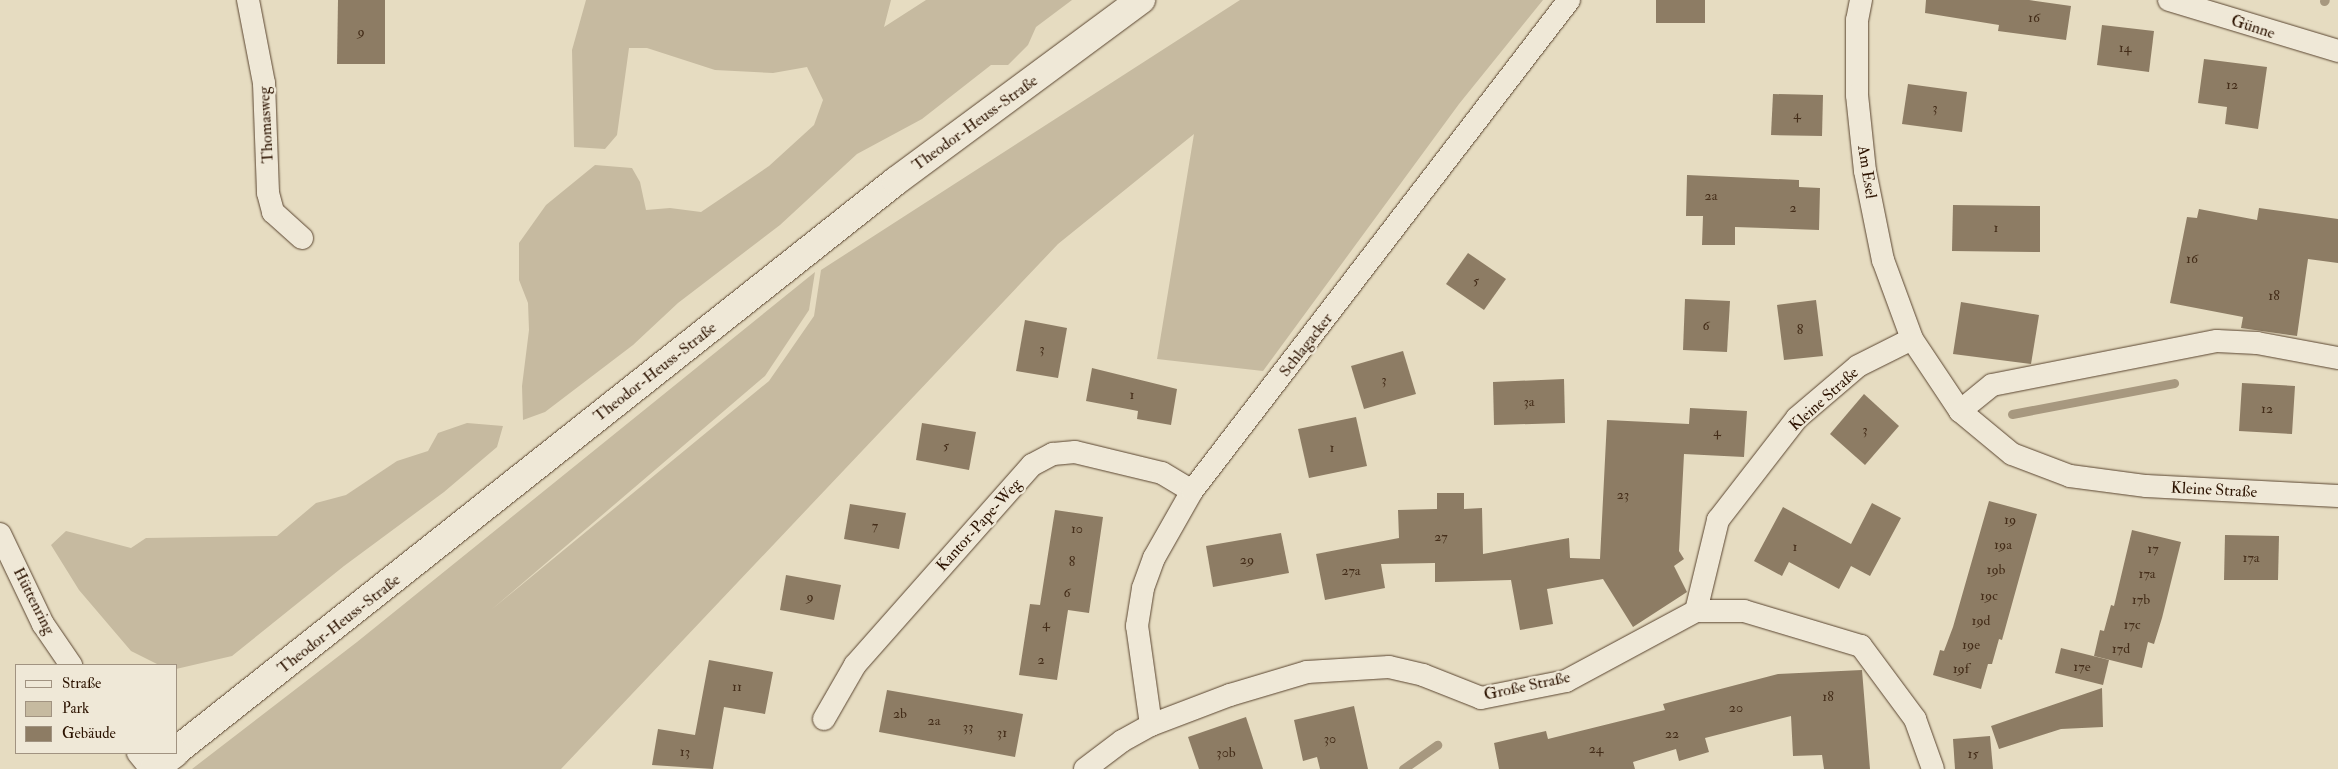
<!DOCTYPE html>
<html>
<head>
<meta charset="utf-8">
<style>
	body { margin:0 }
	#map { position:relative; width:2338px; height:769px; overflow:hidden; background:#e6dcc1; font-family:"IM FELL Double Pica",serif }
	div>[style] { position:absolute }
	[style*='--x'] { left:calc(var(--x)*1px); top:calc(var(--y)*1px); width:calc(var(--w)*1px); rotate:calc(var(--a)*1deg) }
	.green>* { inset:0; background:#c6baa0 }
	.stream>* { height:9px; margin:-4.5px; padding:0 4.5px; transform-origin:4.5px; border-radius:4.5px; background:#a7987f }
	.building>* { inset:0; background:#8d7c64 }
	.roads { filter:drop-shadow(0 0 1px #5a4530) drop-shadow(0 0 1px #5a4530) }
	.minor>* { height:22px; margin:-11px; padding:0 11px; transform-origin:11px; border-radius:11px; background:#efe8d7 }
	.tertiary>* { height:28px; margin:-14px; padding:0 14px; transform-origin:14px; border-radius:14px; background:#efe8d7 }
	span { translate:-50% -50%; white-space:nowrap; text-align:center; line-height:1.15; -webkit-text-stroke:4.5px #efe8d7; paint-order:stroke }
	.number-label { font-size:14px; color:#442d19 }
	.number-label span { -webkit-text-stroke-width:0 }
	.street-label { font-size:16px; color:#2c1300 }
	.legend { position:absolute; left:15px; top:664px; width:162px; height:90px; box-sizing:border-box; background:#efe8d7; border:1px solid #a19381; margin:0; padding:6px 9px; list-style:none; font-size:15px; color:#2c1300 }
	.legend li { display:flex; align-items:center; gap:10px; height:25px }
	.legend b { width:25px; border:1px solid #a19381 }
</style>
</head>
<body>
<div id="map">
	<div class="green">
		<i style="clip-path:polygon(586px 0,891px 0,884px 27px,926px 0,1072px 0,1036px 27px,1028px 45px,1008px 65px,991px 65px,922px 119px,857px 154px,780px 225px,678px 303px,633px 345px,545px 412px,523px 420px,522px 386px,529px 330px,528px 303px,519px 280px,519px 243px,546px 205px,595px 165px,632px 168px,640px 182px,646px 210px,670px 208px,701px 212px,769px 166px,814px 125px,823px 100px,807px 67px,773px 73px,715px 70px,647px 48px,629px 48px,617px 135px,605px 149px,574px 147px,572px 50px)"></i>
		<i style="clip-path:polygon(1240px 0,1543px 0,1459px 104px,1263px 371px,1157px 359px,1194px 134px,1058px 244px,561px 769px,192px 769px,357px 642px,815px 272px,809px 310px,765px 376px,491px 610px,769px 381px,814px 316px,821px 270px)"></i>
		<i style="clip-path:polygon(467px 423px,503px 426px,497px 447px,444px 492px,344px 566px,232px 656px,176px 669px,176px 665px,159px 665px,131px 651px,79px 590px,51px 545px,66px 531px,131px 548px,146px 538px,277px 536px,316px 503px,346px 495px,397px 461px,428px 451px,438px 433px)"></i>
	</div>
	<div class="stream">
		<i style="--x:2324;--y:1;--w:1;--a:-45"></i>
		<i style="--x:2012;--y:414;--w:165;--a:-10.8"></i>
		<i style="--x:1403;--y:769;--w:42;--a:-35.2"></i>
	</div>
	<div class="building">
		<i style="clip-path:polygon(338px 0,385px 0,385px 64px,337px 64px)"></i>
		<i style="clip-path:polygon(1656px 0,1705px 0,1705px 23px,1656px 23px)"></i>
		<i style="clip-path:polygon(1926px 0,2029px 0,2071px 6px,2066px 40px,1998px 31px,1999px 25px,1925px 13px)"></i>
		<i style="clip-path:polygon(2102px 25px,2154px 31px,2149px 72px,2097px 65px)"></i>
		<i style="clip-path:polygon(2204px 59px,2267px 67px,2258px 129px,2225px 124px,2227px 107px,2198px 103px)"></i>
		<i style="clip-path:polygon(1908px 84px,1967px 92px,1962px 132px,1902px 124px)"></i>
		<i style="clip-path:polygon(1773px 94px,1823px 95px,1822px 136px,1771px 135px)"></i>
		<i style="clip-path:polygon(1687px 175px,1799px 180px,1799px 187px,1820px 188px,1819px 230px,1735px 227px,1735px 245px,1702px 245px,1703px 216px,1686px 216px)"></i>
		<i style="clip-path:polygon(1953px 205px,2040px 206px,2040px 252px,1952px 251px)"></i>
		<i style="clip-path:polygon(2259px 208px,2338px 219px,2338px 263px,2308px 259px,2297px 336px,2241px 328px,2243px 317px,2170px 303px,2187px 217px,2197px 218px,2199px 209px,2257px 220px)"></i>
		<i style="clip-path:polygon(1468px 253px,1506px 279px,1484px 310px,1446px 284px)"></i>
		<i style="clip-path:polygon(1685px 299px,1730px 301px,1727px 352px,1683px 350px)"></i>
		<i style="clip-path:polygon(1816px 300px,1823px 356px,1784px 360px,1777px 305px)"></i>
		<i style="clip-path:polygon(1961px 302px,2039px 315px,2031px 364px,1953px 354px)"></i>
		<i style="clip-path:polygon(1025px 320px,1067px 328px,1058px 378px,1016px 371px)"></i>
		<i style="clip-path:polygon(1403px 351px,1416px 394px,1364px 409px,1351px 366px)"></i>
		<i style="clip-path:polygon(1092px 368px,1177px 389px,1171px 425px,1137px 419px,1138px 411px,1086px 401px)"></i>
		<i style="clip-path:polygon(1564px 379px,1565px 423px,1494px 425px,1493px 382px)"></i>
		<i style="clip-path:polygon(2242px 383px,2295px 386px,2292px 434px,2239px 431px)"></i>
		<i style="clip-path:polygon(1864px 394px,1899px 426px,1865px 465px,1830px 434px)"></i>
		<i style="clip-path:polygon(1690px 408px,1747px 411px,1744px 457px,1684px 454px,1679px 551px,1684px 559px,1674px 566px,1687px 592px,1633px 627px,1603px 579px,1547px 589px,1553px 624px,1520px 630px,1511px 580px,1435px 582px,1435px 563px,1381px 564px,1385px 588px,1325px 600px,1316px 554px,1399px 538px,1398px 510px,1437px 509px,1437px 493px,1464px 493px,1464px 509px,1482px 508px,1483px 554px,1569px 538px,1570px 558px,1600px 559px,1607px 420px,1689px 424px)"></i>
		<i style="clip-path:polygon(1356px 417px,1367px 466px,1309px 478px,1298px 429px)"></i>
		<i style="clip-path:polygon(922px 423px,976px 432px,969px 470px,916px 460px)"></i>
		<i style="clip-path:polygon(1989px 501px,2037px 514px,2002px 640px,1999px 639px,1992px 664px,1988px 664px,1981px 689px,1933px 675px,1940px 650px,1944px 651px,1953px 627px)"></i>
		<i style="clip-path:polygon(1872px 503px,1901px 518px,1870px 576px,1851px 566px,1839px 589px,1789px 562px,1782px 576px,1754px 561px,1783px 507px,1851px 544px)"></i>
		<i style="clip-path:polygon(850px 504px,906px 513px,899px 549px,844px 539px)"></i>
		<i style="clip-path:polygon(1055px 510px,1103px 517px,1089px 613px,1068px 610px,1057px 680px,1019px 675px,1030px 604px,1040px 605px)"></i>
		<i style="clip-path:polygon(2132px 530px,2181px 542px,2162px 618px,2154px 644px,2148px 642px,2142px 668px,2094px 656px,2100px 630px,2104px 631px,2111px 605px,2114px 606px)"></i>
		<i style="clip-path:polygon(1281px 533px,1289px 573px,1213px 587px,1206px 546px)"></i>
		<i style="clip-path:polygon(2225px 535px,2279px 536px,2278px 580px,2224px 580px)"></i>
		<i style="clip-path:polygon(786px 575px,841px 585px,834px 620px,780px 610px)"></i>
		<i style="clip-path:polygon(2061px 648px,2109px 660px,2103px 685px,2055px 673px)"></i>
		<i style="clip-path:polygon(709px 660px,773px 672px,765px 714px,724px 707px,713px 769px,652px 765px,658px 729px,695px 735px)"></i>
		<i style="clip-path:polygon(1862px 670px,1870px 769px,1824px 769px,1822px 755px,1793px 756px,1791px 716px,1705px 738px,1709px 752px,1679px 761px,1676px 749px,1633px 762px,1635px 769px,1499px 769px,1494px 743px,1546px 731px,1548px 739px,1665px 710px,1663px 704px,1778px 674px)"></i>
		<i style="clip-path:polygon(2102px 688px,2103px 727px,2061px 729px,1999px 749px,1991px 726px)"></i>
		<i style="clip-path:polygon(887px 690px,1023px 714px,1015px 757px,879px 732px)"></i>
		<i style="clip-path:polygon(1354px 706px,1368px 769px,1320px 769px,1317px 757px,1303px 761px,1294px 720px)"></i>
		<i style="clip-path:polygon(1246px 717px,1263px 769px,1199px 769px,1188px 737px)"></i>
		<i style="clip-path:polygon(1990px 736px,1993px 769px,1955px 769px,1953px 739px)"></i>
	</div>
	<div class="roads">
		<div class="minor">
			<i style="--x:248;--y:0;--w:85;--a:79.1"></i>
			<i style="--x:264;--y:83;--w:110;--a:87.9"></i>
			<i style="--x:268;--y:193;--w:20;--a:75"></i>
			<i style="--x:273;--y:212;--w:39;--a:42"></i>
			<i style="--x:1861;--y:0;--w:20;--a:101"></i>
			<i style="--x:1857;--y:20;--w:75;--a:90"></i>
			<i style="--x:1857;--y:95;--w:76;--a:84"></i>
			<i style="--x:1865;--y:171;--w:91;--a:78.6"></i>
			<i style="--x:1883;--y:260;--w:84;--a:69.8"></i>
			<i style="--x:1912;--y:339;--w:87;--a:56.3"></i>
			<i style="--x:1960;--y:411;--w:67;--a:39.6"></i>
			<i style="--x:2012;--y:454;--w:62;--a:20.8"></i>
			<i style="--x:2070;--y:476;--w:77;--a:7.5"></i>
			<i style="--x:2146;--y:486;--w:192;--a:3"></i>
			<i style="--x:2169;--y:0;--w:177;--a:16.8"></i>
			<i style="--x:1960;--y:411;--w:41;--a:-39.1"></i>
			<i style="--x:1992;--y:385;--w:229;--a:-11.1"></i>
			<i style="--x:2217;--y:341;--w:40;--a:2.9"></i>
			<i style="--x:2257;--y:343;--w:82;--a:10.5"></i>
			<i style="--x:0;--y:534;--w:100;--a:64.5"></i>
			<i style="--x:43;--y:624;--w:50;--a:55.7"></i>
			<i style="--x:1696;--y:611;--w:94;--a:-76.4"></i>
			<i style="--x:1718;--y:520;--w:129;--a:-52.2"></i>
			<i style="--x:1797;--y:418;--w:80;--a:-40.4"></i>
			<i style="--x:1858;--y:366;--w:60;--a:-26.6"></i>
			<i style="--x:824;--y:719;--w:62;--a:-60.1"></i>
			<i style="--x:855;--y:665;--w:267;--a:-48.5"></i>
			<i style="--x:1032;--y:465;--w:24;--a:-28"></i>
			<i style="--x:1053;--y:454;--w:22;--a:-5"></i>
			<i style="--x:1075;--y:452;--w:89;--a:13.6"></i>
			<i style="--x:1162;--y:473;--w:35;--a:31"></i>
			<i style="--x:1151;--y:725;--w:100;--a:-98"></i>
			<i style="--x:1137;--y:626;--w:38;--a:-81"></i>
			<i style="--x:1143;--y:588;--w:32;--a:-70"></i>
			<i style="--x:1154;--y:558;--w:77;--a:-60.4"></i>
			<i style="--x:1192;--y:491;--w:619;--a:-52.48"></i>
			<i style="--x:138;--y:753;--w:21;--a:51"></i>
			<i style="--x:1085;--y:769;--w:46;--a:-37.1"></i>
			<i style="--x:1122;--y:741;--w:33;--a:-29"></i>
			<i style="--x:1151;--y:725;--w:85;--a:-20.8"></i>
			<i style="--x:1230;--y:695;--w:80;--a:-16.6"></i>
			<i style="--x:1307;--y:672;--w:82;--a:-3.5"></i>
			<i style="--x:1389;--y:667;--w:35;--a:13"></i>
			<i style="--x:1423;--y:675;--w:62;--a:21.6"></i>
			<i style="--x:1481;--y:698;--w:87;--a:-11.3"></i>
			<i style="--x:1566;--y:681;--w:148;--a:-28.3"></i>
			<i style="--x:1696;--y:611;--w:48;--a:0"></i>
			<i style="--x:1744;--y:611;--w:122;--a:16.7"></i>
			<i style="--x:1861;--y:646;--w:91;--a:53.5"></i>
			<i style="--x:1915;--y:719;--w:53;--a:70.2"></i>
		</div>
		<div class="tertiary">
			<i style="--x:176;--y:751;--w:918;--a:-38.37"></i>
			<i style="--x:896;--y:181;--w:305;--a:-36.5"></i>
			<i style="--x:154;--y:769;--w:26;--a:-37"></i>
		</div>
	</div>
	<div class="number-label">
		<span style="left:2034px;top:18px">16</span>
		<span style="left:361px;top:32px">9</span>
		<span style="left:2125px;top:48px">14</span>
		<span style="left:2232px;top:85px">12</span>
		<span style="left:1935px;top:108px">3</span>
		<span style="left:1797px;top:115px">4</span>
		<span style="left:1711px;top:196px">2a</span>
		<span style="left:1793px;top:208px">2</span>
		<span style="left:1996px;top:228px">1</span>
		<span style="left:2192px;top:259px">16</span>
		<span style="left:1476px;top:281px">5</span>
		<span style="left:2274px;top:296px">18</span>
		<span style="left:1706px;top:326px">6</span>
		<span style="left:1800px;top:330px">8</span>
		<span style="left:1042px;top:349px">3</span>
		<span style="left:1384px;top:380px">3</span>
		<span style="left:1132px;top:395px">1</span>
		<span style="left:1529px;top:402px">3a</span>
		<span style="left:2267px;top:409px">12</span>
		<span style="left:1865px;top:430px">3</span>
		<span style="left:1717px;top:432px">4</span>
		<span style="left:946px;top:446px">5</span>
		<span style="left:1332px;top:448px">1</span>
		<span style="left:1623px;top:495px">23</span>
		<span style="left:2010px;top:520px">19</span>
		<span style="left:875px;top:526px">7</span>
		<span style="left:1077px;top:529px">10</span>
		<span style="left:1441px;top:537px">27</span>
		<span style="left:2003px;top:545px">19a</span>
		<span style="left:1795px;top:547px">1</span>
		<span style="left:2153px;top:549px">17</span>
		<span style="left:2251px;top:558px">17a</span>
		<span style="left:1247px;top:560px">29</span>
		<span style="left:1072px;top:562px">8</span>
		<span style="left:1996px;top:570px">19b</span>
		<span style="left:1351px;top:571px">27a</span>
		<span style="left:2147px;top:574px">17a</span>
		<span style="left:1067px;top:593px">6</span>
		<span style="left:1989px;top:596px">19c</span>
		<span style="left:810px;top:597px">9</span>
		<span style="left:2141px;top:600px">17b</span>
		<span style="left:1981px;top:621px">19d</span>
		<span style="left:1046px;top:624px">4</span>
		<span style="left:2132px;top:625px">17c</span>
		<span style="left:1971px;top:645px">19e</span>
		<span style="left:2121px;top:649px">17d</span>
		<span style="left:1041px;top:660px">2</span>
		<span style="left:2082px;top:667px">17e</span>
		<span style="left:1961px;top:669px">19f</span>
		<span style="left:737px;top:687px">11</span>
		<span style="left:1828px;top:697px">18</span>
		<span style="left:1736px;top:708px">20</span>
		<span style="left:900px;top:714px">2b</span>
		<span style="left:934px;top:721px">2a</span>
		<span style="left:968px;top:727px">33</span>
		<span style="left:1002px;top:733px">31</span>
		<span style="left:1672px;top:734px">22</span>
		<span style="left:1330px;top:739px">30</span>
		<span style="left:1596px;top:749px">24</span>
		<span style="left:685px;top:752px">13</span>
		<span style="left:1226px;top:753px">30b</span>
		<span style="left:1973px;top:754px">15</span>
	</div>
	<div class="street-label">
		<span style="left:2253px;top:27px;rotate:18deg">Günne</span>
		<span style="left:975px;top:123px;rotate:-36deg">Theodor-Heuss-Straße</span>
		<span style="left:266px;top:125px;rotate:-93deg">Thomasweg</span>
		<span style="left:1867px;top:172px;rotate:81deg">Am Esel</span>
		<span style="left:1306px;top:345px;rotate:-52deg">Schlagacker</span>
		<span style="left:655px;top:372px;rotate:-38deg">Theodor-Heuss-Straße</span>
		<span style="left:1824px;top:399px;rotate:-42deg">Kleine Straße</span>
		<span style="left:2214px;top:490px;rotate:3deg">Kleine Straße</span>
		<span style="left:979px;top:525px;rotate:-48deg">Kantor-Pape-Weg</span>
		<span style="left:34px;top:601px;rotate:63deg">Hüttenring</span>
		<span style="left:339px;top:624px;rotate:-38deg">Theodor-Heuss-Straße</span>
		<span style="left:1527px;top:686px;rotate:-12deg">Große Straße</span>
	</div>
	<ul class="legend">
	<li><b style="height:6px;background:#efe8d7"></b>Straße</li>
	<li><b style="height:14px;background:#c6baa0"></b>Park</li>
	<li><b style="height:14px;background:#8d7c64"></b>Gebäude</li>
	</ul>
</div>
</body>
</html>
